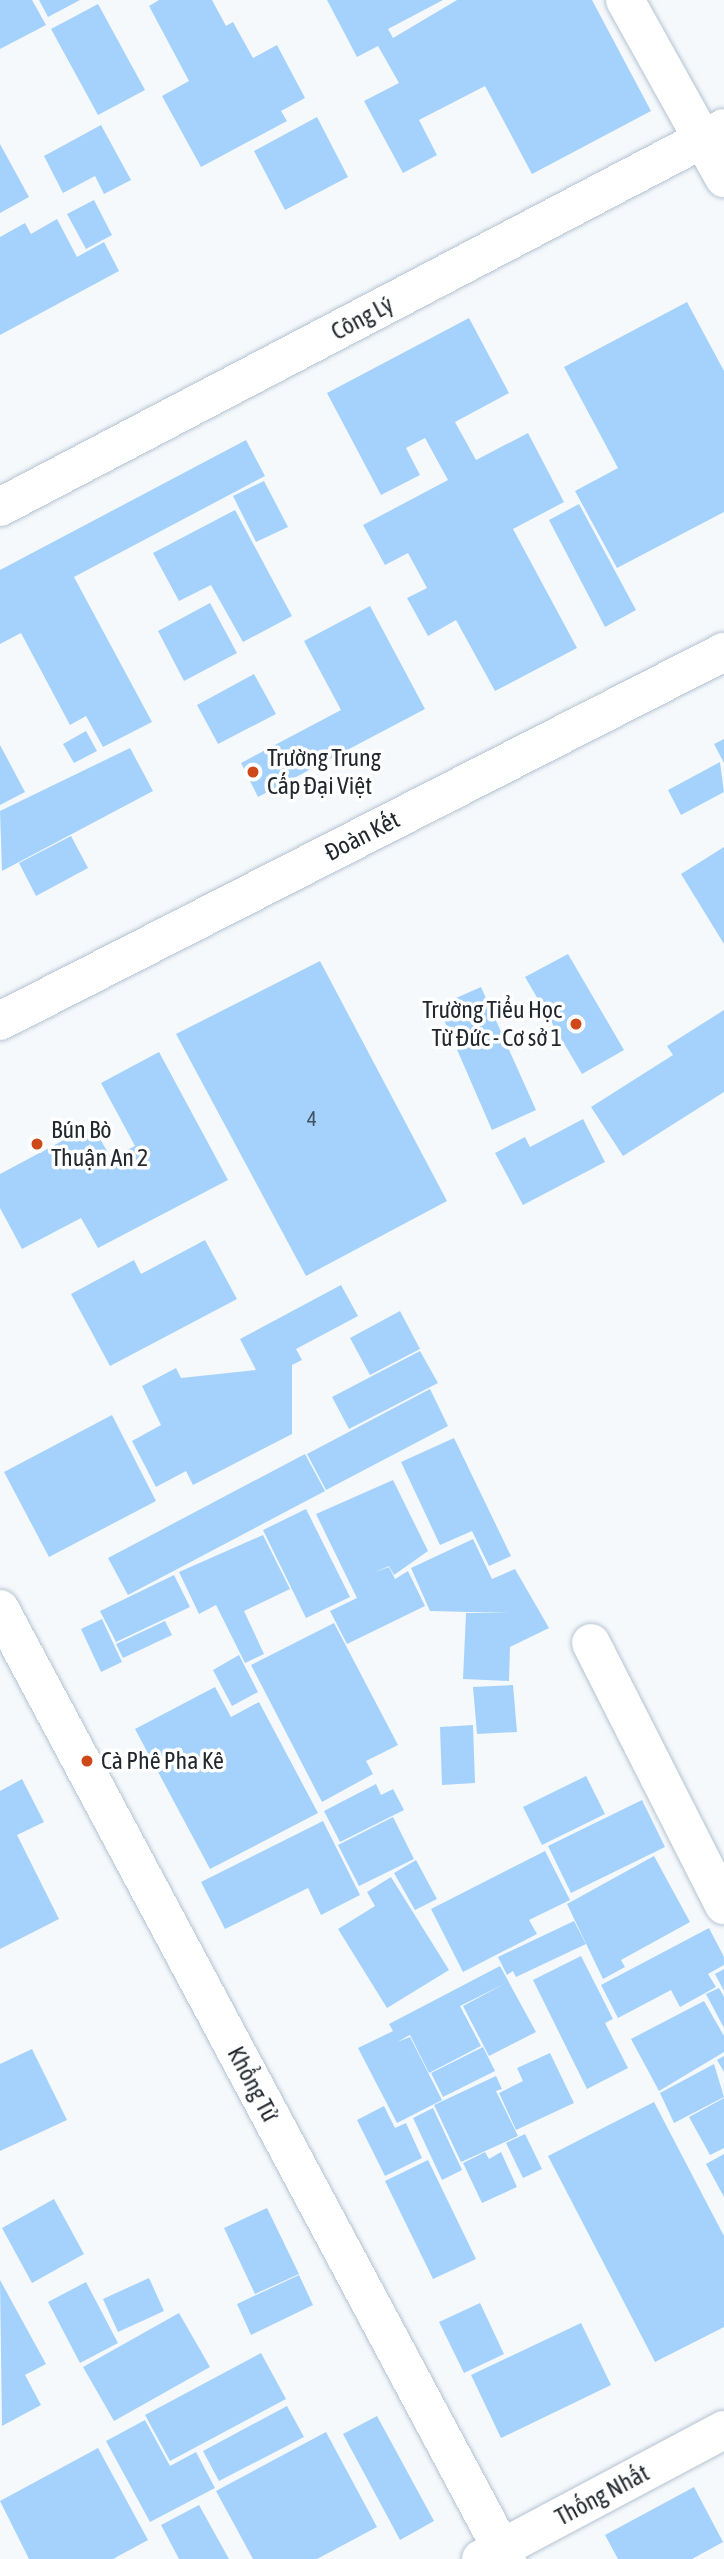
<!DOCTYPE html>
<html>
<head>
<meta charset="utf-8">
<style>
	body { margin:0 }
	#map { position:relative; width:724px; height:2559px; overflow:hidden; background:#f6f9fc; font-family:"Asap Condensed",sans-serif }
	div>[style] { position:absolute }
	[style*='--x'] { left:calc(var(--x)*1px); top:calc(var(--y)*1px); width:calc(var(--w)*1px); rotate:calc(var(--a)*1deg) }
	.building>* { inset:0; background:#a4d2fc }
	.roads { filter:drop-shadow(0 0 2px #b4c3d2) drop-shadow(0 0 2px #b4c3d2) }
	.minor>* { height:38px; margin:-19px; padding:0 19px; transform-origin:19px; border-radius:19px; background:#fff }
	.dots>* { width:19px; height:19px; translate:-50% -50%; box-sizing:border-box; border:4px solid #fff; border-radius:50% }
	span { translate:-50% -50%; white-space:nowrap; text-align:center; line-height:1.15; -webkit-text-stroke:7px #fff; paint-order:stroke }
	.number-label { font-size:21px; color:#425262 }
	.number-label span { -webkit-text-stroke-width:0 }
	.street-label { font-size:24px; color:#22282e }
	.poi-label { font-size:24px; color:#22282e }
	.left { translate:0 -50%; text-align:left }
	.right { translate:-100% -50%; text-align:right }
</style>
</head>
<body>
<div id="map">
	<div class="building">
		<i style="clip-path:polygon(0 0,32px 0,46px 25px,0 49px)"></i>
		<i style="clip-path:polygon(39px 0,80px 0,48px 17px)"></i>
		<i style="clip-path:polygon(159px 0,212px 0,226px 26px,233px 22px,253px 58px,277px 45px,305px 98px,281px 111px,287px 121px,201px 167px,162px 96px,189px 81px,149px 6px)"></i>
		<i style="clip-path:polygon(327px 0,443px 0,388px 29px,393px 38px,457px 0,592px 0,651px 111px,532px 174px,485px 86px,419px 120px,437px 155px,403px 173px,364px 101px,399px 83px,378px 46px,357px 57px)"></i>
		<i style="clip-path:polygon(98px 4px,145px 90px,98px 115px,51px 29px)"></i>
		<i style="clip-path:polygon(317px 117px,348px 177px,285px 210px,254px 151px)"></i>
		<i style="clip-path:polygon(101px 125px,131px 180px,104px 194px,95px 176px,63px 193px,44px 156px)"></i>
		<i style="clip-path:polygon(0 144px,29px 197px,0 213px)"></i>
		<i style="clip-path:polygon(94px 200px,112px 235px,86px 249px,67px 214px)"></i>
		<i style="clip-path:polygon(57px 219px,77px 257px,104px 242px,119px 271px,0 335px,0 237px,25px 223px,31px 234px)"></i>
		<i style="clip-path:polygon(687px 302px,724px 371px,724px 512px,617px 568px,575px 491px,618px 468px,564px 367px)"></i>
		<i style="clip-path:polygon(469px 318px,509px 393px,455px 422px,476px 460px,528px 433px,564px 502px,513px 529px,577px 648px,495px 691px,456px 620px,428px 636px,407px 598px,427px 588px,408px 553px,385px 565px,363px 525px,448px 480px,425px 438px,406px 448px,420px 475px,381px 495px,327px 393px)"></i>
		<i style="clip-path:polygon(246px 440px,265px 476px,74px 577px,152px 722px,103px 747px,86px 716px,70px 725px,21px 633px,0 644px,0 570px)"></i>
		<i style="clip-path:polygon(264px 481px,288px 527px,256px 542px,233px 496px)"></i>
		<i style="clip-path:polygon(579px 504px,636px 610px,605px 627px,549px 520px)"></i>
		<i style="clip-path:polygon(235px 510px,292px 616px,243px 642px,211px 585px,179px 601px,153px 553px)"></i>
		<i style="clip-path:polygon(210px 603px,237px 653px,184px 681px,158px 631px)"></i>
		<i style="clip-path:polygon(370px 606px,425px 709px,258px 797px,241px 763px,341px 710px,304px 641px)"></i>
		<i style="clip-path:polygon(254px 674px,276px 714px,218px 744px,197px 705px)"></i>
		<i style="clip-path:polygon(86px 731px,97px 751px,74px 763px,63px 744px)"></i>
		<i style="clip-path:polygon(724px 739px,724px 763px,714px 744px)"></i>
		<i style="clip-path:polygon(0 745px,25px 792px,0 805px)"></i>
		<i style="clip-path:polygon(130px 748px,153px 791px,2px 871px,0 811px)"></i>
		<i style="clip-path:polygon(720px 762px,724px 792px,681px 815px,668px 790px)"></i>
		<i style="clip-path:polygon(71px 836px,88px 868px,36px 896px,19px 863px)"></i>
		<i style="clip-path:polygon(724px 847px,724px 944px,681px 874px)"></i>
		<i style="clip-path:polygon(568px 954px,624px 1050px,582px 1074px,525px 977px)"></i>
		<i style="clip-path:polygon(320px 961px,447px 1201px,306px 1276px,176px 1034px)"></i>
		<i style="clip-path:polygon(481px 987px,536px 1110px,492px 1130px,438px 1006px)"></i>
		<i style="clip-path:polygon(724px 1010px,724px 1092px,623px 1156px,591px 1107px,673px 1055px,667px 1046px)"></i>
		<i style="clip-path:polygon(159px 1052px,228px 1180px,98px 1248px,81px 1218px,22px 1249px,0 1208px,0 1174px,92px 1125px,111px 1158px,135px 1146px,101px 1083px)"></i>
		<i style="clip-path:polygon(583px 1119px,605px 1162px,523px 1205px,495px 1153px,525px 1137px,530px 1147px)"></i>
		<i style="clip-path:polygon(205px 1240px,237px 1299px,110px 1366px,71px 1294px,134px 1260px,141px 1274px)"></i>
		<i style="clip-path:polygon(341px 1285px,358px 1316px,296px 1349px,302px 1360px,292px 1365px,292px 1434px,193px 1485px,186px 1471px,156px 1487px,132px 1441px,161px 1425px,142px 1386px,176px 1368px,181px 1378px,256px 1370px,240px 1339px)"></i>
		<i style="clip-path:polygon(400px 1311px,420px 1349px,370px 1375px,350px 1338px)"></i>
		<i style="clip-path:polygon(420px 1351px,438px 1383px,349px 1429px,332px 1397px)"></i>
		<i style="clip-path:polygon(430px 1389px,448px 1426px,326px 1490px,307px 1454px)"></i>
		<i style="clip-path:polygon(112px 1415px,156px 1501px,49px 1557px,4px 1472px)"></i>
		<i style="clip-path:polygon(454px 1438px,511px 1556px,489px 1566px,472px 1531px,440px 1545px,401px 1462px)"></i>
		<i style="clip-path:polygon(305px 1454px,325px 1491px,128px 1595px,108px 1558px)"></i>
		<i style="clip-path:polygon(393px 1480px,428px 1551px,394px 1575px,389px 1566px,375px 1572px,389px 1567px,395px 1579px,408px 1571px,425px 1606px,347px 1644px,330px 1611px,357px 1598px,316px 1514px)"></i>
		<i style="clip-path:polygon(306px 1509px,350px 1597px,306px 1618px,263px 1530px)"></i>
		<i style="clip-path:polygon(263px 1535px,290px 1589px,244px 1611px,264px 1654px,245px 1663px,216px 1605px,199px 1614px,179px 1572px)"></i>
		<i style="clip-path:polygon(473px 1539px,492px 1579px,515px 1569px,549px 1628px,510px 1647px,509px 1681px,463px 1679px,466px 1613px,512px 1613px,430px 1611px,411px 1568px)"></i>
		<i style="clip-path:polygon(174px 1575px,190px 1607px,116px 1642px,100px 1611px)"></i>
		<i style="clip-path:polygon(102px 1619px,122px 1662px,101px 1672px,81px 1629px)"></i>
		<i style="clip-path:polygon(165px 1621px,172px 1635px,123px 1658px,116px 1644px)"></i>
		<i style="clip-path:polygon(334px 1623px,398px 1745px,366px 1761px,373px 1774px,322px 1802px,251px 1665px)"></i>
		<i style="clip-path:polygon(239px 1655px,258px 1692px,232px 1706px,213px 1670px)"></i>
		<i style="clip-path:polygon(513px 1685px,517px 1732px,477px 1734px,473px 1687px)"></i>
		<i style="clip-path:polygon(215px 1687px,231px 1717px,259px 1702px,318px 1813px,210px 1869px,135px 1729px)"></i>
		<i style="clip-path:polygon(473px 1725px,475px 1783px,442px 1785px,440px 1727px)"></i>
		<i style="clip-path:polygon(586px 1776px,605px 1814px,542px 1845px,523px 1807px)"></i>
		<i style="clip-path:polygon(22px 1779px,44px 1822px,17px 1835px,59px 1919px,0 1949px,0 1791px)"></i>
		<i style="clip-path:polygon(376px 1784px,381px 1795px,393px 1789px,404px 1810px,340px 1842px,324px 1811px)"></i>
		<i style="clip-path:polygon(642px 1800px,665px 1847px,571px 1893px,548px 1846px)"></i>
		<i style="clip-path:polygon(393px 1817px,414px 1859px,359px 1886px,338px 1845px)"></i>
		<i style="clip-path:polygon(323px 1821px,360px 1895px,321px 1915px,308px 1888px,225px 1929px,201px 1882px)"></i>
		<i style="clip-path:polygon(545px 1851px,570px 1900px,529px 1920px,537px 1934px,463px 1972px,431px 1909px)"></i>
		<i style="clip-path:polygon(654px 1856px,690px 1922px,621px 1960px,625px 1967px,603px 1979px,567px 1904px)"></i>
		<i style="clip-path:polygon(416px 1860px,437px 1899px,415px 1910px,394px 1873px)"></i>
		<i style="clip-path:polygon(391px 1877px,449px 1970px,387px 2008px,338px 1929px,375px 1906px,367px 1892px)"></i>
		<i style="clip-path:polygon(574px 1921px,586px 1944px,516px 1977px,513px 1971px,507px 1975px,498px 1957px)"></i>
		<i style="clip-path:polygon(709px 1928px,724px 1957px,724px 1965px,708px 1974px,716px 1987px,680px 2007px,671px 1990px,618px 2018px,601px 1985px)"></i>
		<i style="clip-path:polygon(581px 1956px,613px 2019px,605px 2023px,628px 2068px,587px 2089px,533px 1980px)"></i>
		<i style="clip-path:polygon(500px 1966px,536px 2032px,489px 2056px,463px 2006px,506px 1983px,460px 2006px,481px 2046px,429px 2073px,410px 2035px,397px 2042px,410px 2037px,442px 2100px,397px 2123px,358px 2048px,393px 2031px,389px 2024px)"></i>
		<i style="clip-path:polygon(724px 1969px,724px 1991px,715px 1974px)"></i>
		<i style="clip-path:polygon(719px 1988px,724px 1997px,724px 2028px,706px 1994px)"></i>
		<i style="clip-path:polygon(704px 2001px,724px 2036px,724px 2052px,659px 2091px,631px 2039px)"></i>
		<i style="clip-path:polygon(483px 2047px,495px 2071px,443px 2097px,431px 2073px)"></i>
		<i style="clip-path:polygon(32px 2049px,67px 2120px,0 2151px,0 2064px)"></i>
		<i style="clip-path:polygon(550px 2053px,574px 2103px,516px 2130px,499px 2093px,523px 2081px,517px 2068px)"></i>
		<i style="clip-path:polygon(724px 2056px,724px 2072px,717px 2060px)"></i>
		<i style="clip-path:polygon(714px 2064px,724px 2097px,674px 2123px,660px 2093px)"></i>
		<i style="clip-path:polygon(496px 2076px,502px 2089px,496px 2091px,518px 2136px,461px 2162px,434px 2105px)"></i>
		<i style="clip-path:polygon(724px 2098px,724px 2148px,710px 2155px,689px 2117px)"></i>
		<i style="clip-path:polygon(654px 2102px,724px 2236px,724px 2327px,655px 2362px,548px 2156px)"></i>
		<i style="clip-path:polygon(384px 2106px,395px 2128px,406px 2123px,422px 2158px,385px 2176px,357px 2120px)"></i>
		<i style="clip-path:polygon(433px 2108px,462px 2170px,442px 2180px,413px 2118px)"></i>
		<i style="clip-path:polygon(525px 2134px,542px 2169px,523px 2178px,506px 2143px)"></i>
		<i style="clip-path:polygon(485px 2152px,489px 2159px,501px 2152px,517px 2187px,482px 2203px,463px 2163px)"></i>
		<i style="clip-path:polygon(724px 2154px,724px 2197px,706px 2164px)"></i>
		<i style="clip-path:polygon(428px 2160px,476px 2259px,433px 2279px,385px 2181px)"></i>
		<i style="clip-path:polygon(54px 2199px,84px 2254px,32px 2283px,2px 2228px)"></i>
		<i style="clip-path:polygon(267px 2208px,299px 2274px,255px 2294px,224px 2228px)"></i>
		<i style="clip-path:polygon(299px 2275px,313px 2305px,251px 2335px,237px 2304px)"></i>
		<i style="clip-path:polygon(149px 2278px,164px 2311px,118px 2332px,103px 2299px)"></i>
		<i style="clip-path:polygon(0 2280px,46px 2364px,25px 2375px,41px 2405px,2px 2426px)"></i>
		<i style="clip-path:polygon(86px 2282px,118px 2343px,80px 2363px,48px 2302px)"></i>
		<i style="clip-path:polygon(480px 2303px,504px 2354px,464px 2373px,439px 2322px)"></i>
		<i style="clip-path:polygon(179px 2313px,210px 2367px,114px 2421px,83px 2367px)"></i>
		<i style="clip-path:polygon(581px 2323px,611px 2385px,501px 2438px,471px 2375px)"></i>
		<i style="clip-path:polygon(261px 2353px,286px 2399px,170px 2461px,145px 2415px)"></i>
		<i style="clip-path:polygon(287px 2406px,304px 2437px,219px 2481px,203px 2451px)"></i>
		<i style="clip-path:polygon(377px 2416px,434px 2521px,400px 2540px,343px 2434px)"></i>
		<i style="clip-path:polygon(145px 2420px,170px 2466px,196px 2452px,215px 2488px,150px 2522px,106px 2441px)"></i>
		<i style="clip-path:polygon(326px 2432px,377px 2527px,317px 2559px,253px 2559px,216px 2491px)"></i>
		<i style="clip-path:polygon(98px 2448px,148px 2540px,113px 2559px,29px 2559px,0 2501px)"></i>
		<i style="clip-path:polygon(694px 2487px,723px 2542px,692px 2559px,618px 2559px,605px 2535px)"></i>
		<i style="clip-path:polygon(199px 2505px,229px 2559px,179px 2559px,161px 2525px)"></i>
	</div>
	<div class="roads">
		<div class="minor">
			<i style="--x:625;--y:0;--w:204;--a:60.9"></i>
			<i style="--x:0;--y:507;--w:817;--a:-27.63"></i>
			<i style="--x:0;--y:1021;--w:813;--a:-27.01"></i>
			<i style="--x:0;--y:1609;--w:1077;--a:61.91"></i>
			<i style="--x:591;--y:1643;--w:294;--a:63.1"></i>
			<i style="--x:481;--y:2559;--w:275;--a:-28"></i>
		</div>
	</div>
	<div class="dots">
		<i style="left:253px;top:772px;background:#cf4819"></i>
		<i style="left:576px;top:1024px;background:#cf4819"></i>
		<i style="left:37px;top:1144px;background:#cf4819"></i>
		<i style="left:87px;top:1761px;background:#cf4819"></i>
	</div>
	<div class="number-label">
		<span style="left:312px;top:1118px">4</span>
	</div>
	<div class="street-label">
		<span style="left:362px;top:318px;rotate:-28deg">Công Lý</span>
		<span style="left:362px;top:836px;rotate:-27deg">Đoàn Kết</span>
		<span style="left:253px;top:2084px;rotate:62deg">Khổng Tử</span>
		<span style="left:602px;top:2495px;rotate:-28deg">Thống Nhất</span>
	</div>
	<div class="poi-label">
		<span class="left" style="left:267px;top:772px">Trường Trung<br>Cấp Đại Việt</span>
		<span class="right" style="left:562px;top:1024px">Trường Tiểu Học<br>Từ Đức - Cơ sở 1</span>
		<span class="left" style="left:51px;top:1144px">Bún Bò<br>Thuận An 2</span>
		<span class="left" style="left:101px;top:1761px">Cà Phê Pha Kê</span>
	</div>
</div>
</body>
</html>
